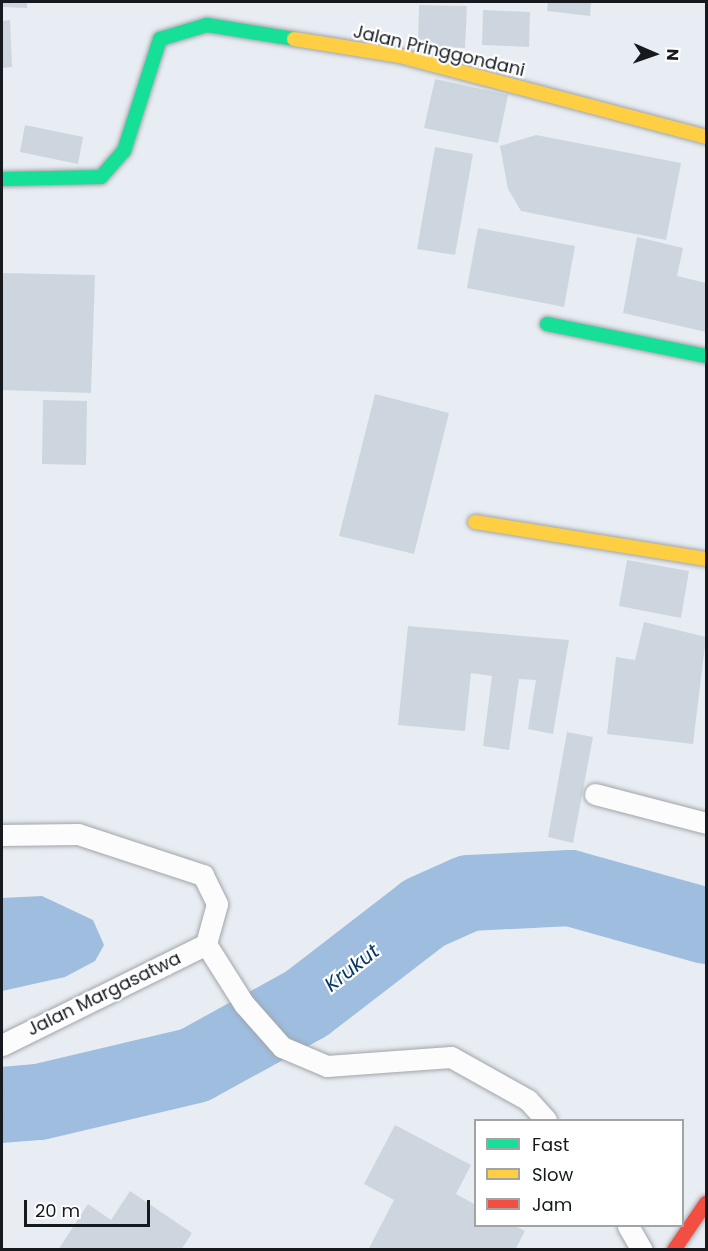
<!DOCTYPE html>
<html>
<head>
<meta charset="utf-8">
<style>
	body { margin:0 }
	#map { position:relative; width:708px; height:1251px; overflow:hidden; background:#e8edf3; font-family:Poppins,sans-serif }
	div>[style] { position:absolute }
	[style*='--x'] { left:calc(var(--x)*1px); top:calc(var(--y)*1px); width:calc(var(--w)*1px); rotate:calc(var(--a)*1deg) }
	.water>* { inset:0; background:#9ebddf }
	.river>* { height:76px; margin:-38px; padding:0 38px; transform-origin:38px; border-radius:38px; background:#9ebddf }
	.building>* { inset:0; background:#cdd6df }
	.roads { filter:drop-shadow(0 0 2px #a1a5a9) drop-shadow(0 0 2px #a1a5a9) }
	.lane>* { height:21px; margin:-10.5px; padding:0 10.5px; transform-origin:10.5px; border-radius:10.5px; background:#fcfcfd }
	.fast>* { height:14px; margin:-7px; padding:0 7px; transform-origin:7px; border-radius:7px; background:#16e098 }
	.slow>* { height:14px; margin:-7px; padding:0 7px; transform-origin:7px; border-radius:7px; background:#ffcf43 }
	.jam>* { height:14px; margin:-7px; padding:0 7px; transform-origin:7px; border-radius:7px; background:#f24e42 }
	span { translate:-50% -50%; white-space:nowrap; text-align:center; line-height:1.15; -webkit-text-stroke:4.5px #fff; paint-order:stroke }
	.street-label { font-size:18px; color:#161a1e }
	.water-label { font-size:20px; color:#083863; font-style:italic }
	.frame { position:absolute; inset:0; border:3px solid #161a1e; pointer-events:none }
	.legend { position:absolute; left:474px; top:1119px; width:210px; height:108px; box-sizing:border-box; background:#fff; border:2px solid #a2a3a5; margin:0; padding:8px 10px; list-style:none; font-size:18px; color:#161a1e }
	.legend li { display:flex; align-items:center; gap:12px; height:30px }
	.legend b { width:30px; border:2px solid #a2a3a5 }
	.north { position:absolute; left:624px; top:24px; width:60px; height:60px; -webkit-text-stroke:4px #fff; paint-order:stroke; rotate:92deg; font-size:16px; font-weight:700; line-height:24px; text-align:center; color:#161a1e }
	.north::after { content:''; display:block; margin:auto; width:21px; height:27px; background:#161a1e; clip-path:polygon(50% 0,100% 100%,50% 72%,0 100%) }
	.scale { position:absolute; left:24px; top:1200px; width:126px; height:27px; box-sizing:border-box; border:3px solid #161a1e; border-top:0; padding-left:8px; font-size:18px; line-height:21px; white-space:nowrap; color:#161a1e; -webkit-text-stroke:4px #fff; paint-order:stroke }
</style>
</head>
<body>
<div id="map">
	<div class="water">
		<i style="clip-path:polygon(42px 896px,93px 920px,104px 945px,95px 961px,65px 977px,2px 991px,2px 898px)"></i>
	</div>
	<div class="river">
		<i style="--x:2;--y:1105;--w:37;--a:-5"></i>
		<i style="--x:39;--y:1102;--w:160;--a:-13.3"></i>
		<i style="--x:195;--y:1065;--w:127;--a:-28.8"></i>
		<i style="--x:306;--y:1004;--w:149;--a:-37.6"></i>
		<i style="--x:424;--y:913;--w:49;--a:-24"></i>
		<i style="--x:469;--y:893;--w:101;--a:-2.8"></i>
		<i style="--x:570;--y:888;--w:141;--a:15.6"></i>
	</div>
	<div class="building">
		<i style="clip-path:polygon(2px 2px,27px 2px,27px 8px,2px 7px)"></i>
		<i style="clip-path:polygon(548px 2px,591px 2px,590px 16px,547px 11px)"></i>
		<i style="clip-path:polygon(419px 5px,467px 6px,465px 48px,418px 46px)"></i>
		<i style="clip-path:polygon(483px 10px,530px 12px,529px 47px,482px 45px)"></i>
		<i style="clip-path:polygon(10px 20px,12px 67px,2px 68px,2px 21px)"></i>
		<i style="clip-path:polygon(435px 79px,508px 95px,498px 143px,424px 128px)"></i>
		<i style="clip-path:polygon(25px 125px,83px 137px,78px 164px,20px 152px)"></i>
		<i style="clip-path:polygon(536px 135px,681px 163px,666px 240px,521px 211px,508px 189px,500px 146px)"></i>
		<i style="clip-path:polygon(435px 147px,473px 154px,455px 255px,417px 249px)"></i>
		<i style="clip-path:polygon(478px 228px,575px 246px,564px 307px,467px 288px)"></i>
		<i style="clip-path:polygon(637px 237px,683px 248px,677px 276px,706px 283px,706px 332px,623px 313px)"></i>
		<i style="clip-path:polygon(2px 273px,95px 275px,91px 393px,2px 390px)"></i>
		<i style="clip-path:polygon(375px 394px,449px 413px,414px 554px,339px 536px)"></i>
		<i style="clip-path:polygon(43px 400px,87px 401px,86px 465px,42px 464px)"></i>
		<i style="clip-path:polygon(627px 560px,689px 571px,681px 618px,619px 606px)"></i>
		<i style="clip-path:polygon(644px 622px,706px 637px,693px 744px,607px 734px,616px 657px,635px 660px)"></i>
		<i style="clip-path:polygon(408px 626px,569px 640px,553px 734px,528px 729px,536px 680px,519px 679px,509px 750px,483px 746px,492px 676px,471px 673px,465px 731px,398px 725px)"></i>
		<i style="clip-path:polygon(567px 732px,593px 737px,573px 843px,548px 837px)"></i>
		<i style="clip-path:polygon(395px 1125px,471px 1165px,456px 1194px,476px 1205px,476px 1226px,515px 1226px,525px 1231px,515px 1250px,368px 1250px,394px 1200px,364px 1184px)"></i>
		<i style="clip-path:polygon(130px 1191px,192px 1233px,181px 1250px,58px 1250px,88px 1204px,111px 1220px)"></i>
	</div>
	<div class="roads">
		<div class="lane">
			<i style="--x:595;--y:794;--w:115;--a:14.6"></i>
			<i style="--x:2;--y:835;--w:76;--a:-0.8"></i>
			<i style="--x:78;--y:834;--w:132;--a:18.2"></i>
			<i style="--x:203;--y:875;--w:32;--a:64"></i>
			<i style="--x:217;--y:904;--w:41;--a:105.4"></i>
			<i style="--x:206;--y:944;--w:71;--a:57.7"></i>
			<i style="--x:244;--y:1004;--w:57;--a:48.5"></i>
			<i style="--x:282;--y:1047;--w:49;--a:22.9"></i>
			<i style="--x:327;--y:1066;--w:124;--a:-4.2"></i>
			<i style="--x:451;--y:1057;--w:88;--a:29.2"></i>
			<i style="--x:528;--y:1100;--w:27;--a:48"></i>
			<i style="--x:2;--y:1045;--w:228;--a:-26.3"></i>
			<i style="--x:628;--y:1226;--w:28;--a:60"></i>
		</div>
		<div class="fast">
			<i style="--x:2;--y:179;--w:99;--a:-1.2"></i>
			<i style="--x:101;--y:177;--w:35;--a:-49"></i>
			<i style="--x:124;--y:151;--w:118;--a:-72.2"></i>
			<i style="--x:160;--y:39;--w:49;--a:-16.6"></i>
			<i style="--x:207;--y:25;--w:88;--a:9.1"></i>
			<i style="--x:547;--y:324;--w:162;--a:11.4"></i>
		</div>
		<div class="slow">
			<i style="--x:294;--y:39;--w:107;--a:9.1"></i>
			<i style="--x:400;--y:56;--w:317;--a:14.8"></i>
			<i style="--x:475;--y:522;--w:234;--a:9.1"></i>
		</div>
		<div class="jam">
			<i style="--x:674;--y:1250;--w:57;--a:-55.8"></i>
		</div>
	</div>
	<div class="street-label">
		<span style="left:439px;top:51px;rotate:13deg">Jalan Pringgondani</span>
		<span style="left:104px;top:994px;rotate:-26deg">Jalan Margasatwa</span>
	</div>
	<div class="water-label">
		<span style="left:352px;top:968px;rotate:-38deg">Krukut</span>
	</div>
	<div class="frame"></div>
	<ul class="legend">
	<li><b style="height:8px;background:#16e098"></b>Fast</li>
	<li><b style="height:8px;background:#ffcf43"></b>Slow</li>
	<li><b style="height:8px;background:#f24e42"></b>Jam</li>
	</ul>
	<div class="north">N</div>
	<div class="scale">20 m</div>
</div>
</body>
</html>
